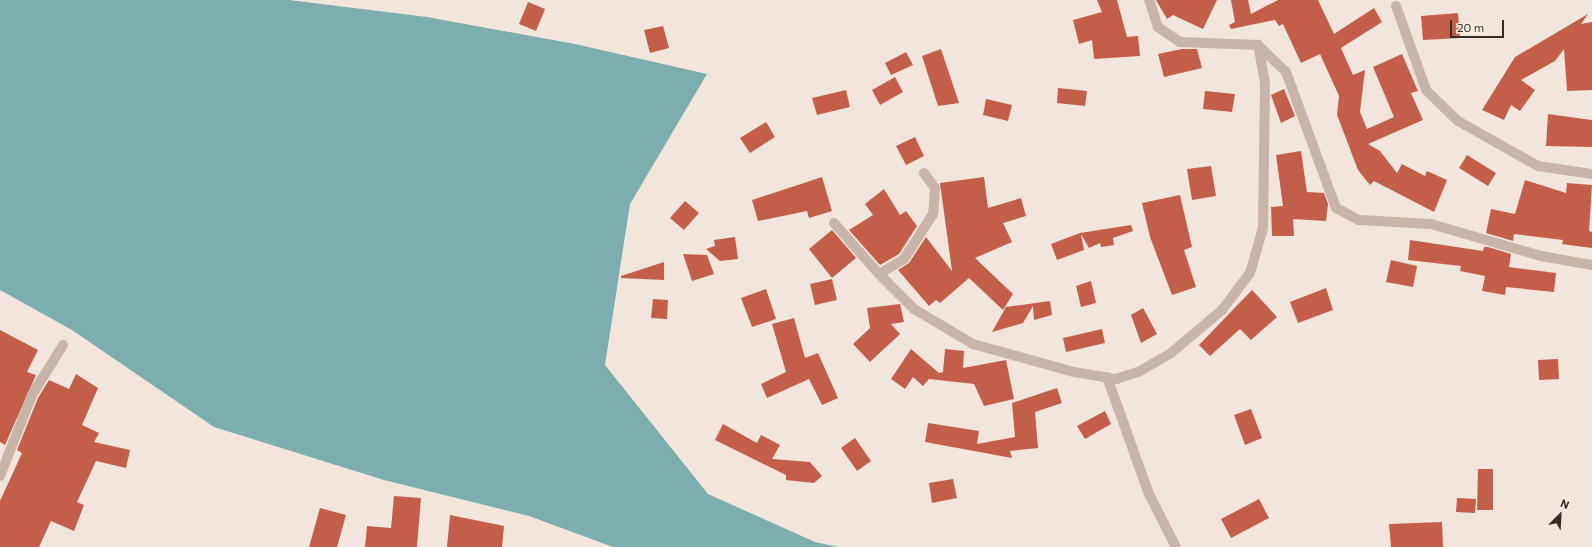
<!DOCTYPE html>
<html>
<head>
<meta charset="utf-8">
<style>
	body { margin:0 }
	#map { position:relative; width:1592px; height:547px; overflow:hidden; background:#f2e6dc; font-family:Commissioner,sans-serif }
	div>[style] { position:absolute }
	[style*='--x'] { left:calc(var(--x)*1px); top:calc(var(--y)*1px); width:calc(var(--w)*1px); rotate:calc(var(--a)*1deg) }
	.water>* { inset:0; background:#7caead }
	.building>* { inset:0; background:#c35f49 }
	.minor>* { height:10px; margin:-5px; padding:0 5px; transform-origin:5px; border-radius:5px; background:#c9b5a8 }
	span { translate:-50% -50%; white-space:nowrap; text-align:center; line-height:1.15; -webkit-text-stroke:3.5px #f9f1e9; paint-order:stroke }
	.north { position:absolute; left:1540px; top:495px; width:40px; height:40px; -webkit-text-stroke:3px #f9f1e9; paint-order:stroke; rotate:24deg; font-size:11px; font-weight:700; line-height:16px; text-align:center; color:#372c28 }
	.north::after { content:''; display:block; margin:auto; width:14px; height:18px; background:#372c28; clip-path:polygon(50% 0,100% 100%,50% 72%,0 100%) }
	.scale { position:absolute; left:1450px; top:20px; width:54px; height:18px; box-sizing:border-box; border:2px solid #372c28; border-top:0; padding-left:5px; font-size:12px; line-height:14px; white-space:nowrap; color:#372c28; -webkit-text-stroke:3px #f9f1e9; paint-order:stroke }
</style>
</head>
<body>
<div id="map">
	<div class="water">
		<i style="clip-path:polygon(0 0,289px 0,427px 17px,575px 44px,707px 74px,630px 204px,605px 365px,708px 494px,815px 542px,838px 547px,613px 547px,529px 516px,384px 480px,214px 427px,72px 330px,0 290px)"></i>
	</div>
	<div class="building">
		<i style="clip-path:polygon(1097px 0,1117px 0,1127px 37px,1138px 36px,1140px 56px,1094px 59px,1092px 40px,1079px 44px,1073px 20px,1102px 12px)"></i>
		<i style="clip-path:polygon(1156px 0,1217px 0,1203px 29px,1173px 15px,1167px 19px)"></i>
		<i style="clip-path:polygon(1231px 0,1248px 0,1251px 14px,1278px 0,1318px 0,1334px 34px,1374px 8px,1382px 22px,1341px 48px,1353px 75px,1365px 70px,1360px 112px,1367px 129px,1394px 117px,1373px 67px,1402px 54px,1418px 91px,1411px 93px,1423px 120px,1368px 144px,1380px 151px,1397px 173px,1402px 164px,1425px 176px,1427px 171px,1447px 180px,1434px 212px,1374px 181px,1370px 185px,1358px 170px,1337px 115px,1339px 96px,1320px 54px,1301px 63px,1283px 24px,1279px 26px,1275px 20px,1231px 29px,1229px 25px,1235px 22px)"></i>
		<i style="clip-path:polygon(528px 2px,545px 9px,536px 31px,519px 24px)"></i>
		<i style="clip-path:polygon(1458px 13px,1460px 38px,1423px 40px,1421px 16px)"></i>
		<i style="clip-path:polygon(1588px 14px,1581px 24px,1592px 22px,1592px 90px,1567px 91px,1564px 49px,1555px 61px,1521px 80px,1535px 90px,1520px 111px,1511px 105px,1504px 120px,1482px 110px,1515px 57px)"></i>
		<i style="clip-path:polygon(663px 26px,669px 48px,650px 53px,644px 30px)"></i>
		<i style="clip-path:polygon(941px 49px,959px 103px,938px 106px,922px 56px)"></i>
		<i style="clip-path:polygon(1182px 49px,1197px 49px,1202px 68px,1164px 77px,1158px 54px)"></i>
		<i style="clip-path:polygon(906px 52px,913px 65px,891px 75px,885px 63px)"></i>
		<i style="clip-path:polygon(895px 77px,903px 92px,880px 105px,872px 90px)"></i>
		<i style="clip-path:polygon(1058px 88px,1087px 91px,1085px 106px,1057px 103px)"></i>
		<i style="clip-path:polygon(1284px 89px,1295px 116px,1281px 123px,1271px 95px)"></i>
		<i style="clip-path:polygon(846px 90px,850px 107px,817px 115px,812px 98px)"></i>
		<i style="clip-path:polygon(1205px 91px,1235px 94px,1232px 112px,1203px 109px)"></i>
		<i style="clip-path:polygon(986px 99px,1012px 105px,1008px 121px,983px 115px)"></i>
		<i style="clip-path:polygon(1548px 114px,1592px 120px,1592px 147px,1546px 146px)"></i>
		<i style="clip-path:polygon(766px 122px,775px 137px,750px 153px,740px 138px)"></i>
		<i style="clip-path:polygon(915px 137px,924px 156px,906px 165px,896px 146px)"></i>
		<i style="clip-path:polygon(1301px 151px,1307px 192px,1324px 193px,1328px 204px,1326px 221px,1293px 219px,1294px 236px,1272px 236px,1271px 207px,1283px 206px,1276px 155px)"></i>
		<i style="clip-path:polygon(1467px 155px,1496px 173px,1488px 186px,1459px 168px)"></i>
		<i style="clip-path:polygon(1211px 166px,1216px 196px,1192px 200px,1187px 169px)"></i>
		<i style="clip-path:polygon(822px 177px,832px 211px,809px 218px,807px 211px,758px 221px,752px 200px)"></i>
		<i style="clip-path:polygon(984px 177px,988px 208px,1021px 198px,1026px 216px,1003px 223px,1012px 242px,975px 258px,1013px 294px,1003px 310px,969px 278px,940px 303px,936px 300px,929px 306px,898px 270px,909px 263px,926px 237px,952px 271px,940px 183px)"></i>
		<i style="clip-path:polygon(1525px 180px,1566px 193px,1567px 183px,1592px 185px,1589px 231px,1592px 232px,1592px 248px,1562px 244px,1563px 240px,1514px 234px,1513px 241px,1486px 233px,1491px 209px,1515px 214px)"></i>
		<i style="clip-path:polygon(884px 189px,900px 215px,906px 211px,917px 226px,899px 254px,880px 265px,849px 230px,873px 215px,865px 204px)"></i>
		<i style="clip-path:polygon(1180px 195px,1192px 247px,1184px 250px,1196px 287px,1172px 295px,1150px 237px,1142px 203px)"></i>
		<i style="clip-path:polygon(685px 201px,699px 213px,684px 230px,670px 218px)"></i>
		<i style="clip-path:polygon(1131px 225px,1133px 231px,1113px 238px,1114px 245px,1101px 247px,1100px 243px,1089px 248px,1081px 234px,1084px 250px,1057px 260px,1051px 244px,1080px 233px)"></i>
		<i style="clip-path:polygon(832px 230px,856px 258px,832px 278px,809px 249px)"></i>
		<i style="clip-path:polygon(735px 237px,738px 259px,720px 261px,706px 249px,715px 246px,714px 240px)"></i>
		<i style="clip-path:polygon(1410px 240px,1483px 251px,1484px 247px,1488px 247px,1511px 254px,1509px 267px,1556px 273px,1554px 292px,1506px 287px,1505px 295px,1482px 291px,1485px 276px,1460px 271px,1461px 266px,1408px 260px)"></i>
		<i style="clip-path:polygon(683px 254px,707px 255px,714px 274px,692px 281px)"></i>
		<i style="clip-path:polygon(1391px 260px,1417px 266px,1413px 287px,1386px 282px)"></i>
		<i style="clip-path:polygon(664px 262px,664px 280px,621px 278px,621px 276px)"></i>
		<i style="clip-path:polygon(832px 279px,837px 300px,815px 305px,810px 284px)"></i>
		<i style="clip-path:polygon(1091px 281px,1096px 303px,1081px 307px,1076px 286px)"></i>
		<i style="clip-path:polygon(1326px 288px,1333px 310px,1298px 323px,1290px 302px)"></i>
		<i style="clip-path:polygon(766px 289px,776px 319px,752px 327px,741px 298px)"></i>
		<i style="clip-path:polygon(1252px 290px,1277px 317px,1251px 340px,1240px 329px,1210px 356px,1199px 345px)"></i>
		<i style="clip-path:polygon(653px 299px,668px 300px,667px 319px,651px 318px)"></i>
		<i style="clip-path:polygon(1050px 301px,1052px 315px,1034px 320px,1033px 306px,1023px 323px,992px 332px,1006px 307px)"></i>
		<i style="clip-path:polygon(900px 304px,904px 322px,891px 324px,900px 334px,870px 362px,853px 344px,870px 328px,867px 308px)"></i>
		<i style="clip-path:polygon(1143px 308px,1157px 334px,1141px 343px,1131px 315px)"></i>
		<i style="clip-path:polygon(794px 318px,805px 358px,818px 353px,838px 398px,822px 405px,809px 379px,767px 398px,761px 384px,786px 372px,772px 324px)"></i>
		<i style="clip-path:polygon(1102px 329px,1105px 343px,1066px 352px,1063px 338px)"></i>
		<i style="clip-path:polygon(0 330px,38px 350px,27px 372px,36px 375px,5px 445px,0 442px)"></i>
		<i style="clip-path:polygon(911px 349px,939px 373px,943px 372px,945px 349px,964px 351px,963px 368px,1006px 360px,1014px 399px,984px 406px,974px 384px,929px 379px,923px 386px,913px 377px,905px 389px,891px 379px)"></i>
		<i style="clip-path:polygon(1558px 359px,1559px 379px,1539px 380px,1538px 360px)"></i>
		<i style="clip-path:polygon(76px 374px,98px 388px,82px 425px,99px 433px,94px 442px,130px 450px,126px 468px,96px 461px,77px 502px,84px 505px,74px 531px,51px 521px,39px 547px,0 547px,0 501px,22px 453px,17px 450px,38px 398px,49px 380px,69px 389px)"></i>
		<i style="clip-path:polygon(1057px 388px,1062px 403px,1035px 412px,1038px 448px,1010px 451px,1012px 458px,925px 442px,928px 423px,979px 431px,977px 444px,1015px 437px,1012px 403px)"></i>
		<i style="clip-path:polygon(1251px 409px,1262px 438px,1245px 445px,1234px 415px)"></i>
		<i style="clip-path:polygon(1105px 411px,1111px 424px,1085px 439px,1077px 426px)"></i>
		<i style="clip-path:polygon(723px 424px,757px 443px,761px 435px,780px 445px,772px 459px,810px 462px,822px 476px,814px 483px,786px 480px,786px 475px,715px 440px)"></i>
		<i style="clip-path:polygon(855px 438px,871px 461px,857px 471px,841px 448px)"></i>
		<i style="clip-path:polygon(1478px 469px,1493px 469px,1493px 510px,1477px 510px)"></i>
		<i style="clip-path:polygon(953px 479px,957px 498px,932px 503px,929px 483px)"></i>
		<i style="clip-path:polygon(394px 496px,421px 498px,417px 547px,365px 547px,367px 526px,391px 528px)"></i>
		<i style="clip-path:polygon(1457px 498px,1476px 499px,1475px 513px,1456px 512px)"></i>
		<i style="clip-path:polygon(1259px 499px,1269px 518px,1231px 538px,1221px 519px)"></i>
		<i style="clip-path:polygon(320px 508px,346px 515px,337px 547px,309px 547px)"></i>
		<i style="clip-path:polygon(450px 515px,504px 526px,502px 547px,447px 547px)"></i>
		<i style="clip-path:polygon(1442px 522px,1443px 547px,1391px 547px,1389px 524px)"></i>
	</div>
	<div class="minor">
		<i style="--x:1396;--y:6;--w:89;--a:70.3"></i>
		<i style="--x:1426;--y:90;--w:45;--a:44.1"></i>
		<i style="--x:1458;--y:121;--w:92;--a:29.4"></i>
		<i style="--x:1538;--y:166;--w:55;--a:8.4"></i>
		<i style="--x:1259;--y:46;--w:37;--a:44"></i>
		<i style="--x:1286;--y:72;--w:145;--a:69.8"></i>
		<i style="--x:1336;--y:208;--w:26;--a:28"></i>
		<i style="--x:1359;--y:220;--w:72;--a:3.2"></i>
		<i style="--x:1431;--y:224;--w:115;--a:16.2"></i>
		<i style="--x:1541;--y:256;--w:52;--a:10"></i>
		<i style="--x:924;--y:173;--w:19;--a:54"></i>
		<i style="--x:935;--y:188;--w:26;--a:94"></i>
		<i style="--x:933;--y:214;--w:54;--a:122.8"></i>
		<i style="--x:904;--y:259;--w:29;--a:149"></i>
		<i style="--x:879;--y:274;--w:49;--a:45"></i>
		<i style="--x:914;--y:309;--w:69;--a:30.7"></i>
		<i style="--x:973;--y:344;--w:105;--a:15.5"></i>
		<i style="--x:1074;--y:372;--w:43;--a:9.5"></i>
		<i style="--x:1116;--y:379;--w:25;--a:-18"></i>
		<i style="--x:1140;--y:371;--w:36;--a:-30"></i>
		<i style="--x:1171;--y:353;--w:67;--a:-40.1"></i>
		<i style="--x:1222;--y:310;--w:46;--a:-52.9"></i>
		<i style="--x:1250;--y:273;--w:47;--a:-73.9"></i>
		<i style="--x:1263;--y:228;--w:145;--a:-89.2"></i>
		<i style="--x:1265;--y:83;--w:39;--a:-100"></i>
		<i style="--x:1258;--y:45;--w:78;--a:-177.8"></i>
		<i style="--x:1180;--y:42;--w:27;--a:-146"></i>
		<i style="--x:1158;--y:27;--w:28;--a:-108"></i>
		<i style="--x:834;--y:223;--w:68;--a:48.6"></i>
		<i style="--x:1107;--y:377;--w:124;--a:70.3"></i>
		<i style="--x:1149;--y:494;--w:59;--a:63"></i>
		<i style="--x:0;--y:476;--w:87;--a:-68.4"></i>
		<i style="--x:32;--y:395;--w:59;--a:-58.2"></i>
	</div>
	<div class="north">N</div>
	<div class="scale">20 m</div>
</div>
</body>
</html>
